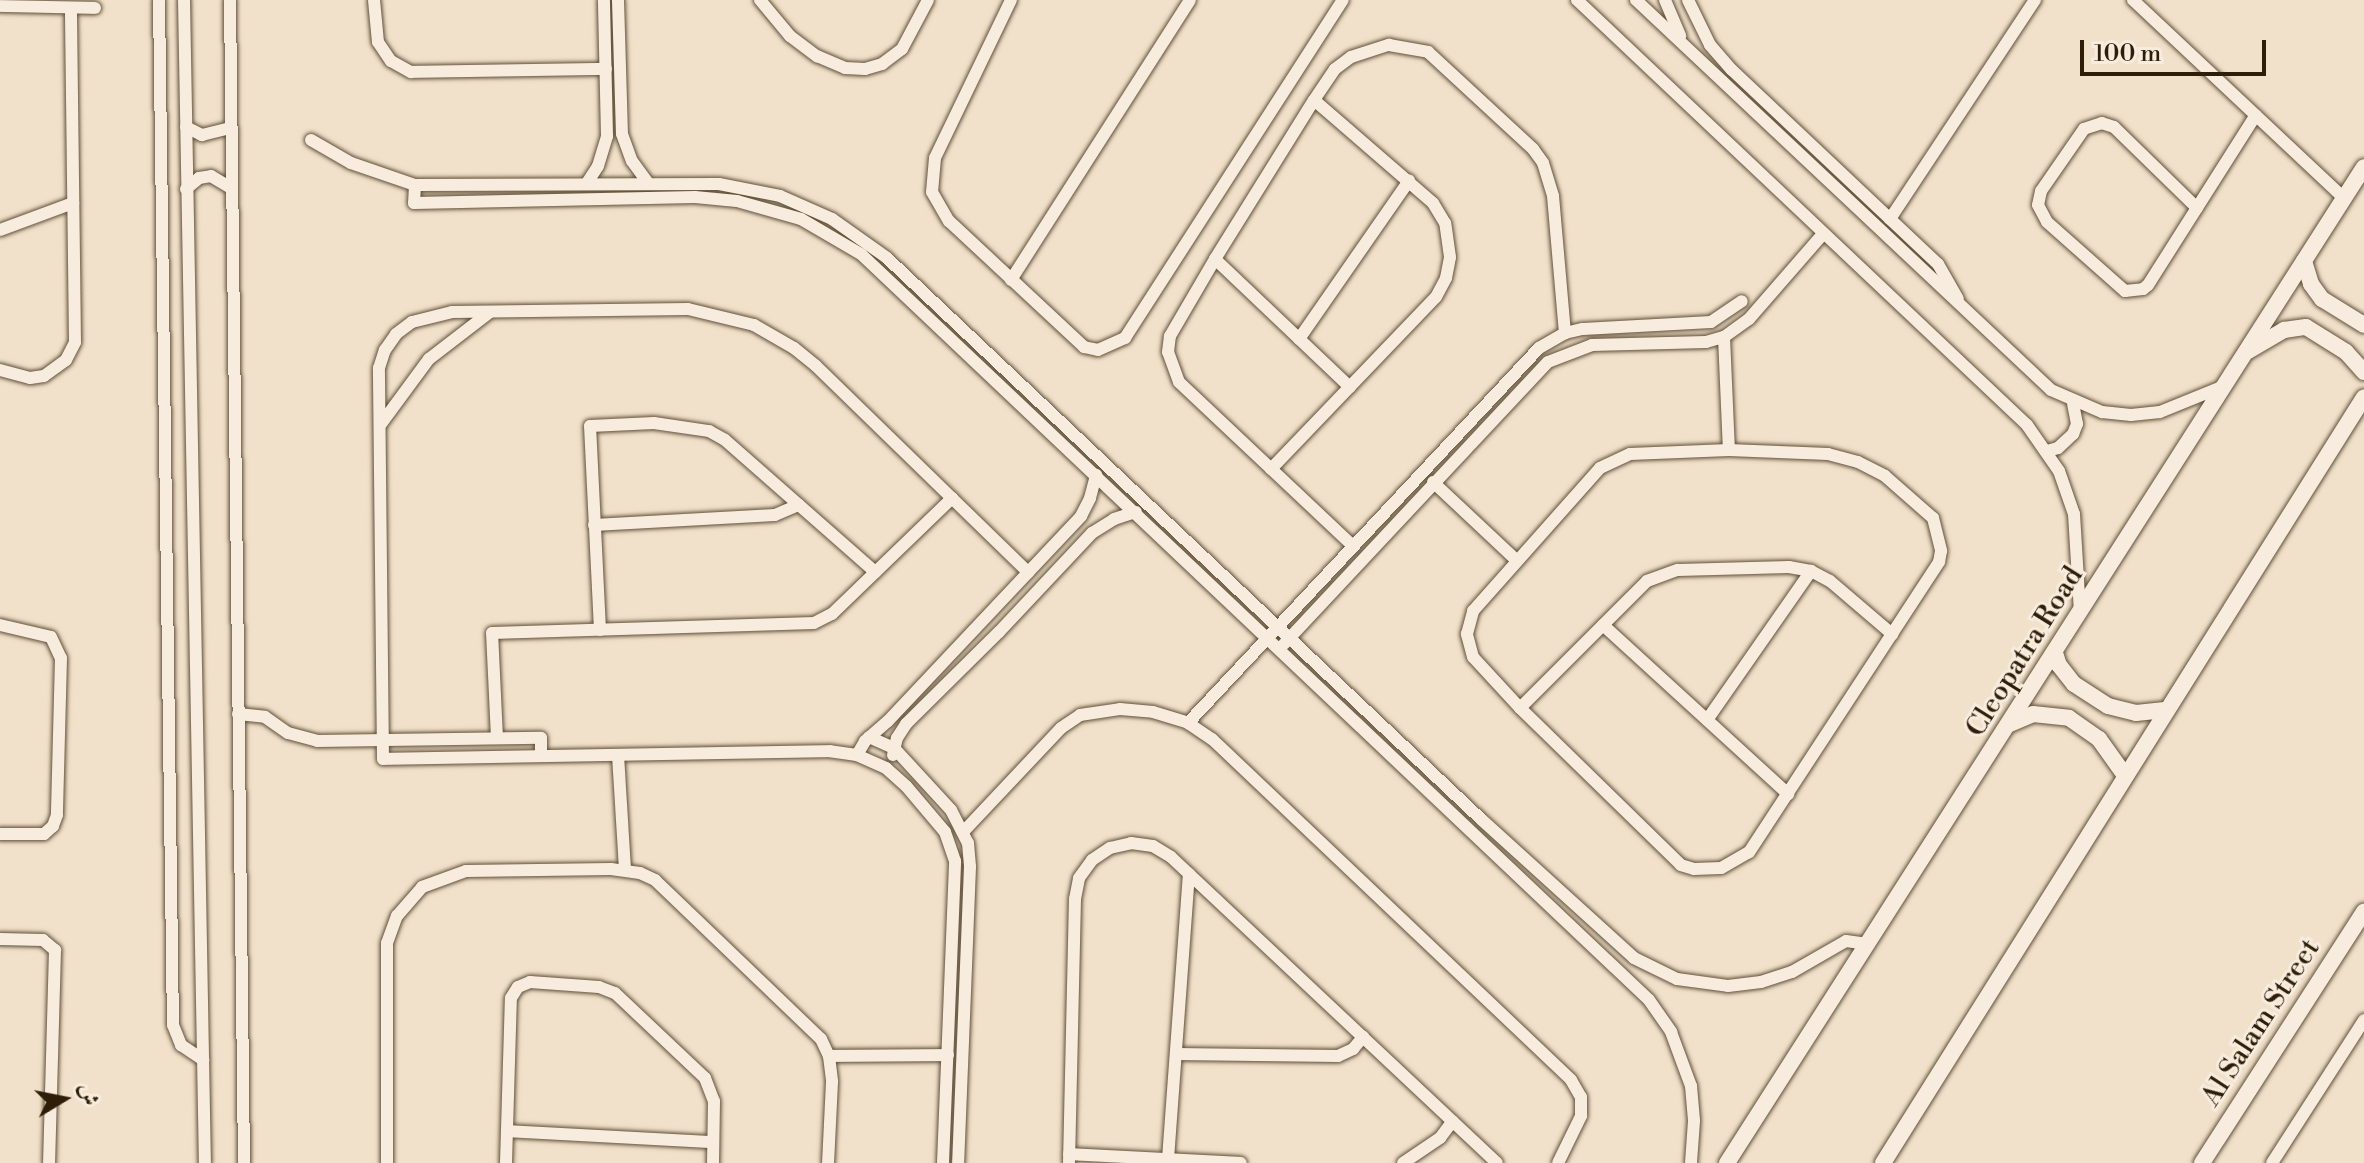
<!DOCTYPE html>
<html>
<head>
<meta charset="utf-8">
<style>
	body { margin:0 }
	#map { position:relative; width:2364px; height:1163px; overflow:hidden; background:#f2e1ca; font-family:"Libre Bodoni",Amiri,serif }
	div>[style] { position:absolute }
	[style*='--x'] { left:calc(var(--x)*1px); top:calc(var(--y)*1px); width:calc(var(--w)*1px); rotate:calc(var(--a)*1deg) }
	.roads { filter:drop-shadow(0 0 2px #5f4f38) drop-shadow(0 0 2px #5f4f38) }
	.minor>* { height:12px; margin:-6px; padding:0 6px; transform-origin:6px; border-radius:6px; background:#f7ecdd }
	.secondary>* { height:16px; margin:-8px; padding:0 8px; transform-origin:8px; border-radius:8px; background:#f7ecdd }
	span { translate:-50% -50%; white-space:nowrap; text-align:center; line-height:1.15; -webkit-text-stroke:6px #f7ecdd; paint-order:stroke }
	.street-label { font-size:28px; color:#2e1e07 }
	.north { position:absolute; left:24px; top:1059px; width:80px; height:80px; -webkit-text-stroke:6px #f7ecdd; paint-order:stroke; rotate:80deg; font-size:22px; font-weight:700; line-height:32px; text-align:center; color:#2e1e07 }
	.north::after { content:''; display:block; margin:auto; width:28px; height:36px; background:#2e1e07; clip-path:polygon(50% 0,100% 100%,50% 72%,0 100%) }
	.scale { position:absolute; left:2080px; top:40px; width:186px; height:36px; box-sizing:border-box; border:4px solid #2e1e07; border-top:0; padding-left:10px; font-size:24px; line-height:28px; white-space:nowrap; color:#2e1e07; -webkit-text-stroke:6px #f7ecdd; paint-order:stroke }
</style>
</head>
<body>
<div id="map">
	<div class="roads">
		<div class="minor">
			<i style="--x:159;--y:0;--w:1025;--a:89.22"></i>
			<i style="--x:173;--y:1025;--w:22;--a:68"></i>
			<i style="--x:181;--y:1045;--w:27;--a:34"></i>
			<i style="--x:184;--y:0;--w:1163;--a:88.97"></i>
			<i style="--x:230;--y:0;--w:1163;--a:89.31"></i>
			<i style="--x:374;--y:0;--w:42;--a:84.6"></i>
			<i style="--x:378;--y:42;--w:23;--a:56"></i>
			<i style="--x:391;--y:61;--w:23;--a:29"></i>
			<i style="--x:411;--y:72;--w:195;--a:-0.9"></i>
			<i style="--x:618;--y:0;--w:134;--a:88.3"></i>
			<i style="--x:622;--y:134;--w:29;--a:70"></i>
			<i style="--x:632;--y:161;--w:27;--a:54"></i>
			<i style="--x:760;--y:0;--w:47;--a:50.2"></i>
			<i style="--x:790;--y:36;--w:34;--a:37"></i>
			<i style="--x:817;--y:56;--w:30;--a:23"></i>
			<i style="--x:845;--y:68;--w:20;--a:3"></i>
			<i style="--x:865;--y:69;--w:18;--a:-16"></i>
			<i style="--x:882;--y:64;--w:25;--a:-37"></i>
			<i style="--x:902;--y:49;--w:55;--a:-62"></i>
			<i style="--x:1011;--y:0;--w:175;--a:115.7"></i>
			<i style="--x:935;--y:158;--w:34;--a:95"></i>
			<i style="--x:932;--y:192;--w:34;--a:60"></i>
			<i style="--x:949;--y:221;--w:185;--a:43"></i>
			<i style="--x:1084;--y:347;--w:14;--a:12"></i>
			<i style="--x:1098;--y:350;--w:30;--a:-24"></i>
			<i style="--x:1125;--y:338;--w:402;--a:-57.2"></i>
			<i style="--x:1577;--y:0;--w:619;--a:43.36"></i>
			<i style="--x:2027;--y:425;--w:56;--a:55.2"></i>
			<i style="--x:2059;--y:471;--w:46;--a:70.8"></i>
			<i style="--x:2074;--y:514;--w:99;--a:86.5"></i>
			<i style="--x:1636;--y:0;--w:569;--a:43.22"></i>
			<i style="--x:2051;--y:390;--w:56;--a:23.3"></i>
			<i style="--x:2102;--y:412;--w:29;--a:6"></i>
			<i style="--x:2131;--y:415;--w:29;--a:-6"></i>
			<i style="--x:2160;--y:412;--w:69;--a:-22.1"></i>
			<i style="--x:1665;--y:0;--w:39;--a:67"></i>
			<i style="--x:1688;--y:0;--w:50;--a:63.9"></i>
			<i style="--x:1710;--y:45;--w:33;--a:49"></i>
			<i style="--x:1732;--y:70;--w:283;--a:43.3"></i>
			<i style="--x:1938;--y:264;--w:40;--a:60.3"></i>
			<i style="--x:2133;--y:0;--w:289;--a:43.2"></i>
			<i style="--x:0;--y:6;--w:95;--a:1.2"></i>
			<i style="--x:186;--y:127;--w:18;--a:27"></i>
			<i style="--x:202;--y:135;--w:30;--a:-14"></i>
			<i style="--x:311;--y:140;--w:46;--a:29.9"></i>
			<i style="--x:351;--y:163;--w:68;--a:19"></i>
			<i style="--x:415;--y:185;--w:304;--a:-0.2"></i>
			<i style="--x:719;--y:184;--w:62;--a:11.1"></i>
			<i style="--x:780;--y:196;--w:57;--a:23.9"></i>
			<i style="--x:832;--y:219;--w:67;--a:35.3"></i>
			<i style="--x:887;--y:258;--w:818;--a:43.37"></i>
			<i style="--x:1482;--y:820;--w:205;--a:42.2"></i>
			<i style="--x:1634;--y:958;--w:48;--a:26"></i>
			<i style="--x:1677;--y:979;--w:51;--a:7.8"></i>
			<i style="--x:1728;--y:986;--w:33;--a:-7"></i>
			<i style="--x:1761;--y:982;--w:33;--a:-18"></i>
			<i style="--x:1792;--y:972;--w:62;--a:-29.9"></i>
			<i style="--x:1846;--y:941;--w:22;--a:8"></i>
			<i style="--x:587;--y:183;--w:20;--a:-57"></i>
			<i style="--x:598;--y:166;--w:31;--a:-73"></i>
			<i style="--x:607;--y:136;--w:136;--a:-91.3"></i>
			<i style="--x:415;--y:185;--w:18;--a:93"></i>
			<i style="--x:414;--y:203;--w:281;--a:-1.2"></i>
			<i style="--x:695;--y:197;--w:42;--a:5.4"></i>
			<i style="--x:737;--y:201;--w:66;--a:15.7"></i>
			<i style="--x:801;--y:219;--w:69;--a:30.3"></i>
			<i style="--x:861;--y:254;--w:1085;--a:43.43"></i>
			<i style="--x:1649;--y:1000;--w:39;--a:55"></i>
			<i style="--x:1671;--y:1032;--w:58;--a:69.7"></i>
			<i style="--x:1691;--y:1086;--w:35;--a:85"></i>
			<i style="--x:1694;--y:1121;--w:42;--a:94.1"></i>
			<i style="--x:186;--y:189;--w:17;--a:-40"></i>
			<i style="--x:199;--y:178;--w:12;--a:-9"></i>
			<i style="--x:211;--y:176;--w:23;--a:31"></i>
			<i style="--x:2197;--y:208;--w:116;--a:-135.7"></i>
			<i style="--x:2114;--y:127;--w:13;--a:-162"></i>
			<i style="--x:2102;--y:123;--w:19;--a:162"></i>
			<i style="--x:2084;--y:129;--w:75;--a:124.7"></i>
			<i style="--x:2041;--y:191;--w:14;--a:102"></i>
			<i style="--x:2038;--y:205;--w:19;--a:62"></i>
			<i style="--x:2047;--y:222;--w:104;--a:41.5"></i>
			<i style="--x:2125;--y:291;--w:18;--a:-6"></i>
			<i style="--x:2143;--y:289;--w:6;--a:-39"></i>
			<i style="--x:2148;--y:285;--w:201;--a:-57.6"></i>
			<i style="--x:1890;--y:219;--w:263;--a:-56.5"></i>
			<i style="--x:0;--y:230;--w:78;--a:-20.3"></i>
			<i style="--x:1215;--y:259;--w:186;--a:43.5"></i>
			<i style="--x:1011;--y:280;--w:332;--a:-57.4"></i>
			<i style="--x:1724;--y:337;--w:113;--a:87.5"></i>
			<i style="--x:1299;--y:339;--w:193;--a:-55.2"></i>
			<i style="--x:0;--y:370;--w:31;--a:15"></i>
			<i style="--x:30;--y:378;--w:14;--a:-8"></i>
			<i style="--x:44;--y:376;--w:27;--a:-36"></i>
			<i style="--x:66;--y:360;--w:20;--a:-63"></i>
			<i style="--x:75;--y:342;--w:334;--a:-90.7"></i>
			<i style="--x:381;--y:424;--w:81;--a:-53.6"></i>
			<i style="--x:429;--y:359;--w:77;--a:-37.6"></i>
			<i style="--x:1729;--y:450;--w:99;--a:2.3"></i>
			<i style="--x:1828;--y:454;--w:31;--a:15"></i>
			<i style="--x:1858;--y:462;--w:30;--a:27"></i>
			<i style="--x:1885;--y:476;--w:64;--a:41.2"></i>
			<i style="--x:1933;--y:518;--w:34;--a:76"></i>
			<i style="--x:1941;--y:551;--w:11;--a:100"></i>
			<i style="--x:1939;--y:562;--w:347;--a:123.2"></i>
			<i style="--x:1749;--y:852;--w:32;--a:150"></i>
			<i style="--x:1721;--y:868;--w:27;--a:178"></i>
			<i style="--x:1694;--y:869;--w:14;--a:-163"></i>
			<i style="--x:1681;--y:865;--w:225;--a:-135.7"></i>
			<i style="--x:1520;--y:708;--w:69;--a:-132.7"></i>
			<i style="--x:1473;--y:657;--w:24;--a:-105"></i>
			<i style="--x:1467;--y:634;--w:24;--a:-75"></i>
			<i style="--x:1473;--y:611;--w:191;--a:-48.4"></i>
			<i style="--x:1600;--y:468;--w:33;--a:-25"></i>
			<i style="--x:1630;--y:454;--w:99;--a:-2.3"></i>
			<i style="--x:2047;--y:451;--w:11;--a:-15"></i>
			<i style="--x:2058;--y:448;--w:21;--a:-43"></i>
			<i style="--x:2073;--y:434;--w:11;--a:-68"></i>
			<i style="--x:2077;--y:424;--w:21;--a:-101"></i>
			<i style="--x:1271;--y:469;--w:238;--a:-46.2"></i>
			<i style="--x:1436;--y:297;--w:21;--a:-62"></i>
			<i style="--x:1446;--y:278;--w:21;--a:-79"></i>
			<i style="--x:1450;--y:257;--w:34;--a:-98"></i>
			<i style="--x:1445;--y:223;--w:23;--a:-121"></i>
			<i style="--x:1433;--y:203;--w:157;--a:-139.1"></i>
			<i style="--x:1433;--y:482;--w:115;--a:43.2"></i>
			<i style="--x:594;--y:525;--w:181;--a:-3.2"></i>
			<i style="--x:775;--y:515;--w:26;--a:-23"></i>
			<i style="--x:1353;--y:546;--w:239;--a:-136.7"></i>
			<i style="--x:1179;--y:382;--w:32;--a:-110"></i>
			<i style="--x:1168;--y:352;--w:16;--a:-83"></i>
			<i style="--x:1170;--y:336;--w:89;--a:-59.7"></i>
			<i style="--x:1215;--y:259;--w:187;--a:-58.1"></i>
			<i style="--x:1314;--y:100;--w:37;--a:-56"></i>
			<i style="--x:1335;--y:69;--w:20;--a:-37"></i>
			<i style="--x:1351;--y:57;--w:40;--a:-18"></i>
			<i style="--x:1389;--y:45;--w:40;--a:10"></i>
			<i style="--x:1428;--y:52;--w:143;--a:42.7"></i>
			<i style="--x:1533;--y:149;--w:17;--a:54"></i>
			<i style="--x:1543;--y:163;--w:34;--a:73"></i>
			<i style="--x:1553;--y:196;--w:138;--a:85"></i>
			<i style="--x:0;--y:625;--w:52;--a:13.2"></i>
			<i style="--x:51;--y:637;--w:23;--a:65"></i>
			<i style="--x:61;--y:658;--w:157;--a:91.5"></i>
			<i style="--x:57;--y:815;--w:12;--a:110"></i>
			<i style="--x:53;--y:826;--w:12;--a:138"></i>
			<i style="--x:44;--y:834;--w:44;--a:180"></i>
			<i style="--x:1603;--y:625;--w:251;--a:42.4"></i>
			<i style="--x:600;--y:630;--w:204;--a:-92.8"></i>
			<i style="--x:590;--y:426;--w:64;--a:-2.7"></i>
			<i style="--x:654;--y:423;--w:56;--a:8.3"></i>
			<i style="--x:709;--y:431;--w:18;--a:29"></i>
			<i style="--x:725;--y:440;--w:200;--a:41.3"></i>
			<i style="--x:1284;--y:644;--w:386;--a:-46.9"></i>
			<i style="--x:1548;--y:362;--w:47;--a:-21.1"></i>
			<i style="--x:1592;--y:345;--w:114;--a:-1.5"></i>
			<i style="--x:1706;--y:342;--w:19;--a:-16"></i>
			<i style="--x:1724;--y:337;--w:31;--a:-36"></i>
			<i style="--x:1749;--y:319;--w:113;--a:-49"></i>
			<i style="--x:1520;--y:708;--w:180;--a:-45"></i>
			<i style="--x:1647;--y:581;--w:33;--a:-20"></i>
			<i style="--x:1678;--y:570;--w:111;--a:-1.5"></i>
			<i style="--x:1789;--y:567;--w:22;--a:10"></i>
			<i style="--x:1811;--y:571;--w:21;--a:28"></i>
			<i style="--x:1830;--y:581;--w:82;--a:40.5"></i>
			<i style="--x:238;--y:714;--w:27;--a:6"></i>
			<i style="--x:265;--y:717;--w:28;--a:35"></i>
			<i style="--x:288;--y:733;--w:30;--a:15"></i>
			<i style="--x:317;--y:741;--w:224;--a:-0.8"></i>
			<i style="--x:541;--y:738;--w:18;--a:90"></i>
			<i style="--x:1707;--y:720;--w:182;--a:-55.1"></i>
			<i style="--x:1188;--y:723;--w:514;--a:-46.89"></i>
			<i style="--x:1539;--y:348;--w:30;--a:-30"></i>
			<i style="--x:1565;--y:333;--w:18;--a:-13"></i>
			<i style="--x:1583;--y:329;--w:128;--a:-3.1"></i>
			<i style="--x:1711;--y:322;--w:37;--a:-34"></i>
			<i style="--x:869;--y:737;--w:27;--a:24"></i>
			<i style="--x:894;--y:748;--w:84;--a:47.4"></i>
			<i style="--x:951;--y:810;--w:37;--a:63"></i>
			<i style="--x:968;--y:843;--w:24;--a:85"></i>
			<i style="--x:970;--y:867;--w:296;--a:92.3"></i>
			<i style="--x:497;--y:738;--w:105;--a:-92.7"></i>
			<i style="--x:492;--y:633;--w:322;--a:-1.8"></i>
			<i style="--x:814;--y:623;--w:20;--a:-27"></i>
			<i style="--x:832;--y:614;--w:167;--a:-44"></i>
			<i style="--x:618;--y:755;--w:115;--a:86.5"></i>
			<i style="--x:857;--y:755;--w:16;--a:-60"></i>
			<i style="--x:865;--y:741;--w:30;--a:-41"></i>
			<i style="--x:888;--y:721;--w:282;--a:-46.7"></i>
			<i style="--x:1081;--y:516;--w:20;--a:-63"></i>
			<i style="--x:1090;--y:498;--w:24;--a:-75"></i>
			<i style="--x:893;--y:755;--w:17;--a:-77"></i>
			<i style="--x:897;--y:738;--w:17;--a:-57"></i>
			<i style="--x:906;--y:724;--w:131;--a:-44.7"></i>
			<i style="--x:999;--y:632;--w:136;--a:-46.8"></i>
			<i style="--x:1092;--y:533;--w:26;--a:-32"></i>
			<i style="--x:1114;--y:519;--w:23;--a:-18"></i>
			<i style="--x:964;--y:831;--w:141;--a:-46.7"></i>
			<i style="--x:1061;--y:728;--w:23;--a:-34"></i>
			<i style="--x:1080;--y:715;--w:40;--a:-8.5"></i>
			<i style="--x:1120;--y:709;--w:33;--a:5"></i>
			<i style="--x:1153;--y:712;--w:37;--a:17"></i>
			<i style="--x:1188;--y:723;--w:29;--a:34"></i>
			<i style="--x:1212;--y:739;--w:495;--a:43.5"></i>
			<i style="--x:1571;--y:1080;--w:20;--a:60"></i>
			<i style="--x:1581;--y:1097;--w:19;--a:90"></i>
			<i style="--x:1581;--y:1116;--w:52;--a:116.1"></i>
			<i style="--x:0;--y:939;--w:43;--a:1.3"></i>
			<i style="--x:43;--y:940;--w:16;--a:40"></i>
			<i style="--x:55;--y:950;--w:213;--a:91.6"></i>
			<i style="--x:1176;--y:1054;--w:162;--a:0.7"></i>
			<i style="--x:1338;--y:1056;--w:17;--a:-25"></i>
			<i style="--x:1353;--y:1049;--w:16;--a:-50"></i>
			<i style="--x:829;--y:1056;--w:119;--a:-0.5"></i>
			<i style="--x:507;--y:1131;--w:206;--a:3.1"></i>
			<i style="--x:1069;--y:1154;--w:172;--a:3"></i>
			<i style="--x:1168;--y:1159;--w:286;--a:-85.8"></i>
			<i style="--x:387;--y:1163;--w:220;--a:-90"></i>
			<i style="--x:387;--y:943;--w:29;--a:-70"></i>
			<i style="--x:397;--y:916;--w:38;--a:-49"></i>
			<i style="--x:422;--y:887;--w:47;--a:-20"></i>
			<i style="--x:466;--y:871;--w:145;--a:-0.8"></i>
			<i style="--x:611;--y:869;--w:29;--a:8"></i>
			<i style="--x:640;--y:873;--w:17;--a:25"></i>
			<i style="--x:655;--y:880;--w:230;--a:43.8"></i>
			<i style="--x:821;--y:1039;--w:19;--a:65"></i>
			<i style="--x:829;--y:1056;--w:26;--a:83"></i>
			<i style="--x:832;--y:1082;--w:81;--a:92.8"></i>
			<i style="--x:506;--y:1163;--w:165;--a:-88.3"></i>
			<i style="--x:511;--y:998;--w:13;--a:-58"></i>
			<i style="--x:518;--y:987;--w:13;--a:-23"></i>
			<i style="--x:530;--y:982;--w:69;--a:4.1"></i>
			<i style="--x:599;--y:987;--w:17;--a:21"></i>
			<i style="--x:615;--y:993;--w:124;--a:43.4"></i>
			<i style="--x:705;--y:1078;--w:25;--a:69"></i>
			<i style="--x:714;--y:1101;--w:62;--a:90.9"></i>
			<i style="--x:943;--y:1163;--w:302;--a:-87.7"></i>
			<i style="--x:955;--y:861;--w:31;--a:-109"></i>
			<i style="--x:945;--y:832;--w:60;--a:-130.3"></i>
			<i style="--x:906;--y:786;--w:27;--a:-138"></i>
			<i style="--x:886;--y:768;--w:32;--a:-156"></i>
			<i style="--x:857;--y:755;--w:27;--a:-172"></i>
			<i style="--x:830;--y:751;--w:447;--a:179"></i>
			<i style="--x:383;--y:759;--w:391;--a:-90.6"></i>
			<i style="--x:379;--y:368;--w:19;--a:-72"></i>
			<i style="--x:385;--y:350;--w:19;--a:-55"></i>
			<i style="--x:396;--y:334;--w:20;--a:-37"></i>
			<i style="--x:412;--y:322;--w:41;--a:-14"></i>
			<i style="--x:452;--y:312;--w:236;--a:-0.7"></i>
			<i style="--x:688;--y:309;--w:68;--a:13.6"></i>
			<i style="--x:754;--y:325;--w:46;--a:29.9"></i>
			<i style="--x:794;--y:348;--w:28;--a:39"></i>
			<i style="--x:816;--y:366;--w:296;--a:44.2"></i>
			<i style="--x:1069;--y:1163;--w:264;--a:-88.7"></i>
			<i style="--x:1075;--y:899;--w:21;--a:-79"></i>
			<i style="--x:1079;--y:878;--w:22;--a:-54"></i>
			<i style="--x:1092;--y:860;--w:22;--a:-34"></i>
			<i style="--x:1110;--y:848;--w:22;--a:-13"></i>
			<i style="--x:1131;--y:843;--w:22;--a:8"></i>
			<i style="--x:1153;--y:846;--w:21;--a:31"></i>
			<i style="--x:1171;--y:857;--w:447;--a:43.2"></i>
			<i style="--x:1403;--y:1163;--w:45;--a:-34"></i>
			<i style="--x:1440;--y:1138;--w:21;--a:-53"></i>
			<i style="--x:2272;--y:1163;--w:170;--a:-57.2"></i>
		</div>
		<div class="secondary">
			<i style="--x:2304;--y:261;--w:24;--a:73"></i>
			<i style="--x:2311;--y:284;--w:19;--a:54"></i>
			<i style="--x:2322;--y:299;--w:49;--a:31.8"></i>
			<i style="--x:2248;--y:351;--w:42;--a:-30.3"></i>
			<i style="--x:2284;--y:330;--w:22;--a:-8"></i>
			<i style="--x:2306;--y:327;--w:47;--a:32"></i>
			<i style="--x:2346;--y:352;--w:27;--a:48"></i>
			<i style="--x:2055;--y:653;--w:13;--a:72"></i>
			<i style="--x:2059;--y:665;--w:24;--a:52"></i>
			<i style="--x:2074;--y:684;--w:40;--a:32.9"></i>
			<i style="--x:2108;--y:706;--w:29;--a:14"></i>
			<i style="--x:2136;--y:713;--w:29;--a:-6"></i>
			<i style="--x:2010;--y:724;--w:25;--a:-23"></i>
			<i style="--x:2033;--y:714;--w:36;--a:6"></i>
			<i style="--x:2069;--y:718;--w:37;--a:35"></i>
			<i style="--x:2099;--y:739;--w:43;--a:54.5"></i>
			<i style="--x:1727;--y:1163;--w:1182;--a:-57.4"></i>
			<i style="--x:1883;--y:1163;--w:904;--a:-57.87"></i>
			<i style="--x:2202;--y:1163;--w:299;--a:-57.2"></i>
		</div>
	</div>
	<div class="street-label">
		<span style="left:2025px;top:652px;rotate:-58deg">Cleopatra Road</span>
		<span style="left:2261px;top:1023px;rotate:-57deg">Al Salam Street</span>
	</div>
	<div class="north">ش</div>
	<div class="scale">100 m</div>
</div>
</body>
</html>
